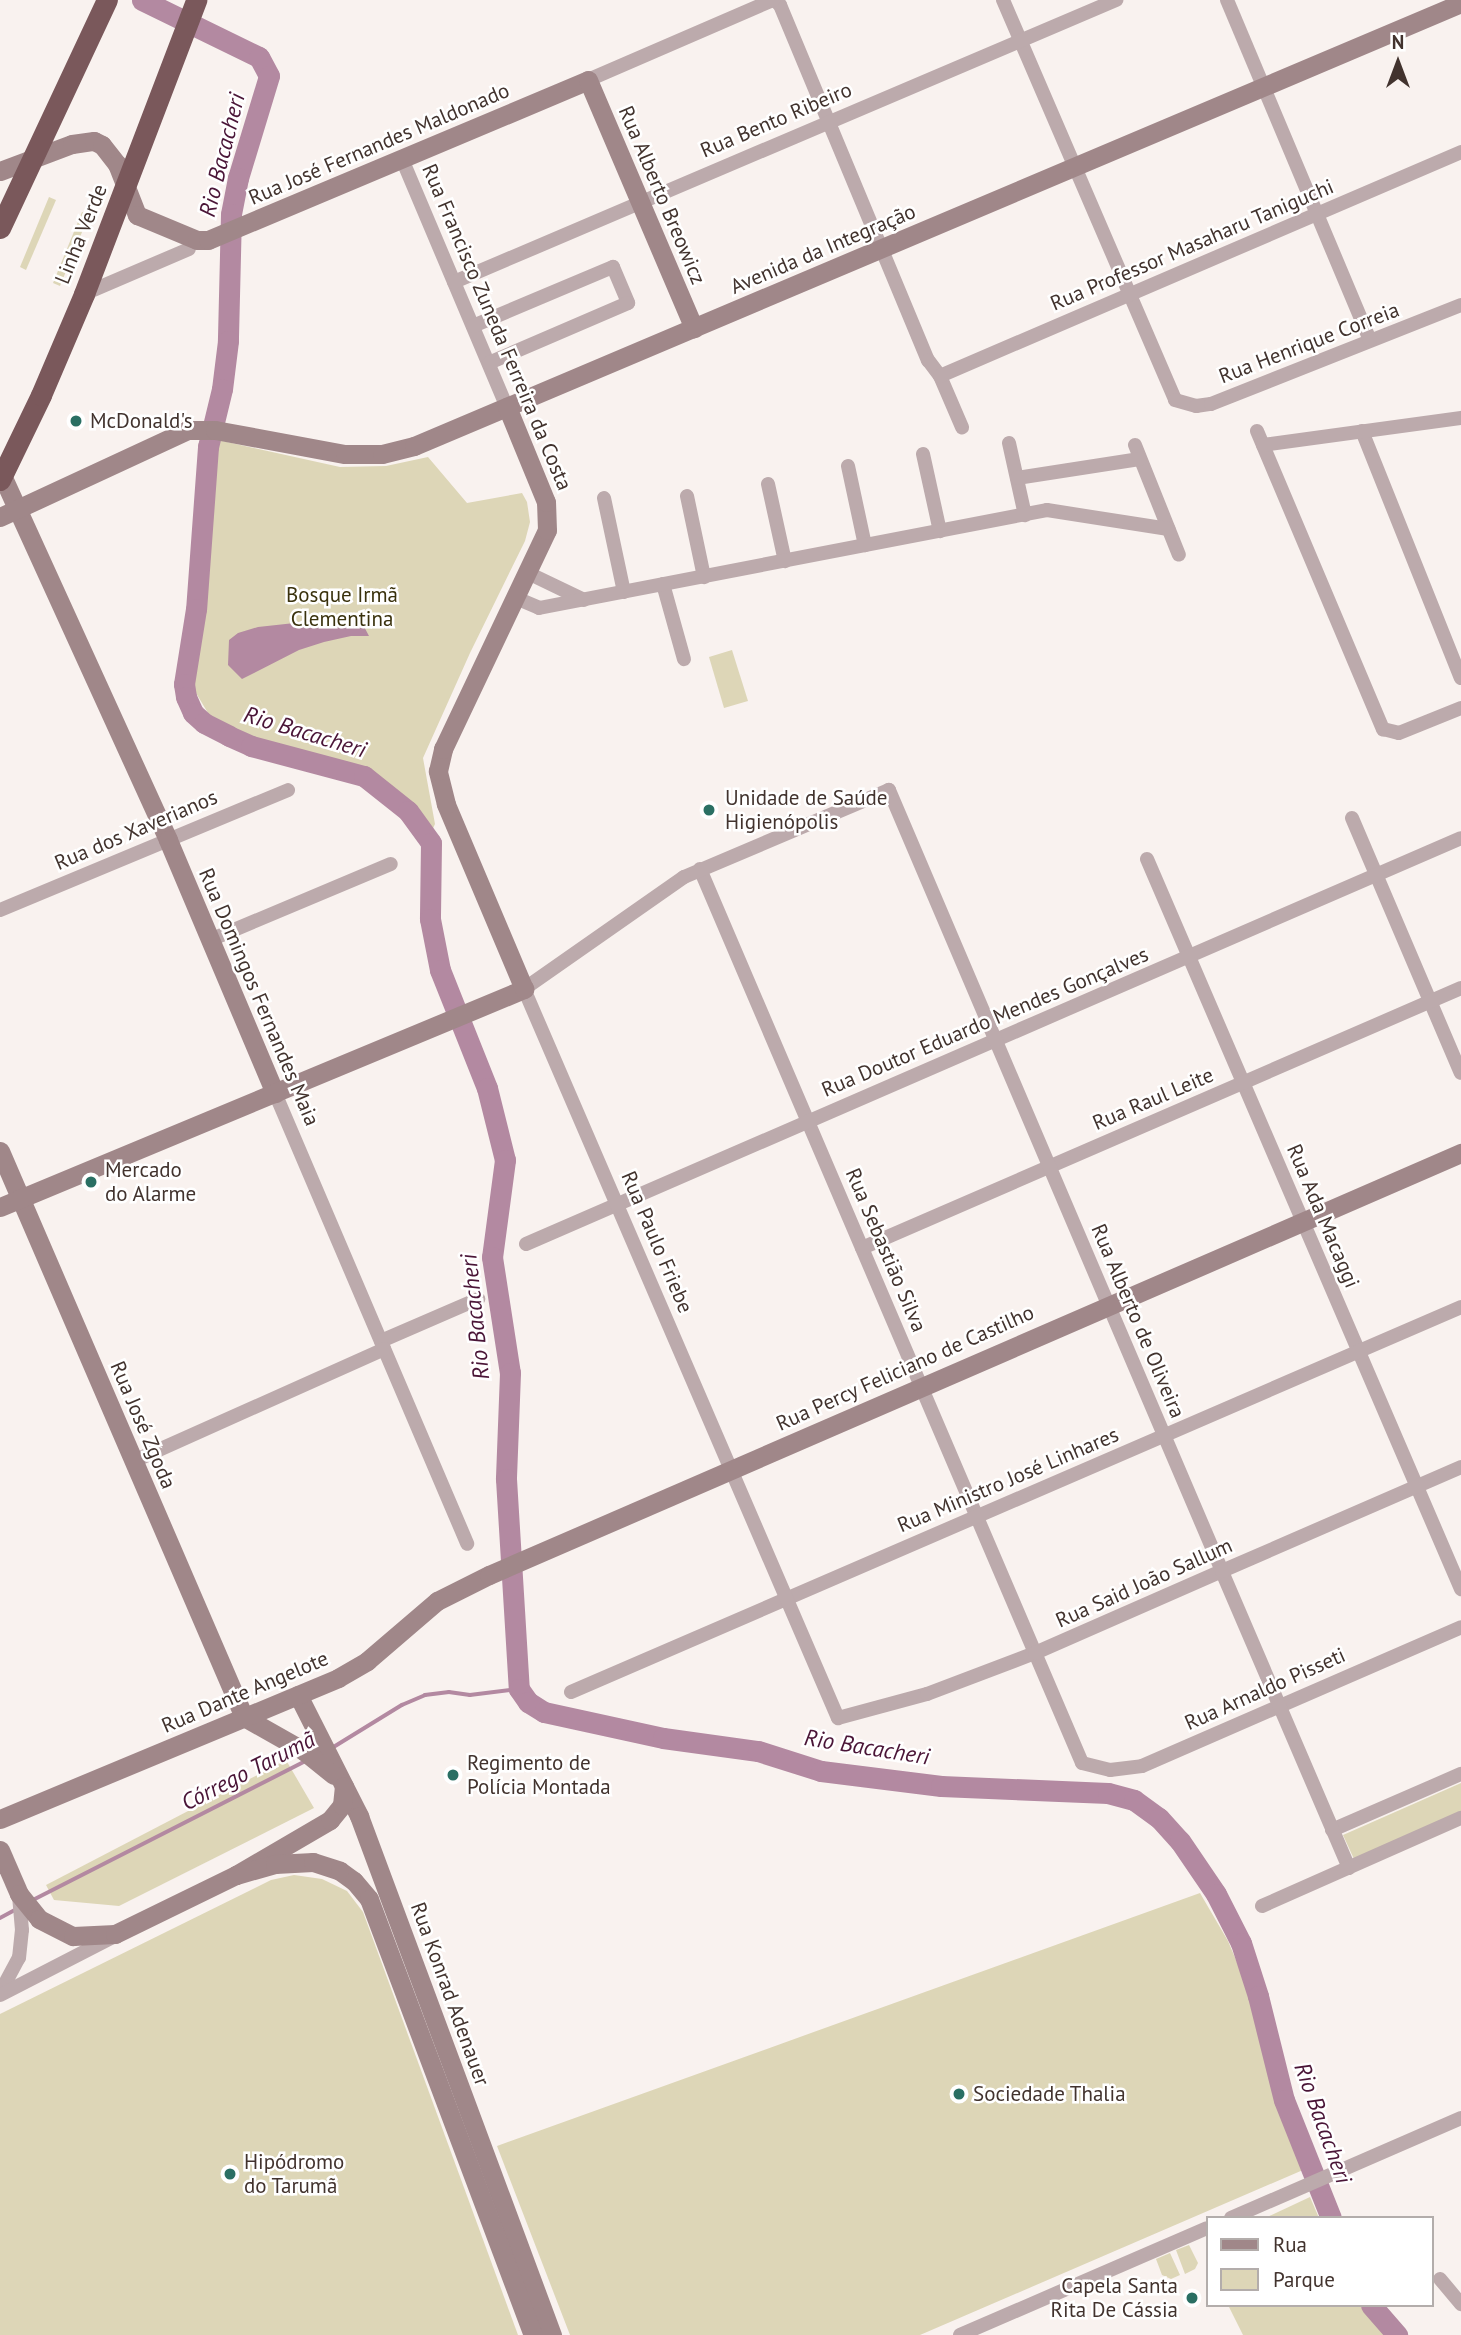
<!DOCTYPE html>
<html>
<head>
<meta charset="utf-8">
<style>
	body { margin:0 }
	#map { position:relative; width:1461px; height:2335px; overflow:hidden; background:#f9f2ef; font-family:"PT Sans",sans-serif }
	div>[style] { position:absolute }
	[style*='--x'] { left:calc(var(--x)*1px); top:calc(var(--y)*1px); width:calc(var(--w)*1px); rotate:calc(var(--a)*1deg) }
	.green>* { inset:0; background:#ddd6b7 }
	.water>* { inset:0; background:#b389a1 }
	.stream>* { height:3.5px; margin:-1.75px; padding:0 1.75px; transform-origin:1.75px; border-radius:1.75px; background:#b389a1 }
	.river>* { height:21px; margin:-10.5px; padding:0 10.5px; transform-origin:10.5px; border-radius:10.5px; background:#b389a1 }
	.street>* { height:14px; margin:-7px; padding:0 7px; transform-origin:7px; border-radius:7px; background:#bcaaac }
	.secondary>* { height:19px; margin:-9.5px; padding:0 9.5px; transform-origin:9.5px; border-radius:9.5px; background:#a08789 }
	.highway>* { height:21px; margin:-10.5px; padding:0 10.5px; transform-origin:10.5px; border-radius:10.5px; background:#7a585b }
	.dots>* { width:19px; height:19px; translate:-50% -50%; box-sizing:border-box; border:4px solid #fff; border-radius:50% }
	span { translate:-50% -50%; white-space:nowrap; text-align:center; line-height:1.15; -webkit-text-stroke:5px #fff; paint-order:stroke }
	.street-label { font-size:21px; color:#42332e }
	.poi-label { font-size:21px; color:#42332e }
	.left { translate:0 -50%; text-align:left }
	.right { translate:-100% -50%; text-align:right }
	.park-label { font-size:21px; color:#3a320d }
	.water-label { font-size:23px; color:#4a1537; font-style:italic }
	.legend { position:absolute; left:1206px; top:2216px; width:228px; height:91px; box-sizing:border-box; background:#fff; border:2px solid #b3adab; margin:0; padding:9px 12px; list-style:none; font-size:21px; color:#42332e }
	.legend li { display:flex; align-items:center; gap:14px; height:35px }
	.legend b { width:35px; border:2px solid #b3adab }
	.north { position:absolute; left:1363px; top:28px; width:70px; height:70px; -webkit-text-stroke:5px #fff; paint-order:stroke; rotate:0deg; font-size:19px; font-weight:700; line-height:28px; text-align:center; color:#42332e }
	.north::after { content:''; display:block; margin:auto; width:24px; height:32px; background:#42332e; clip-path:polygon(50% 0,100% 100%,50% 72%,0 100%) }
</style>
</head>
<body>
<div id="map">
	<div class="green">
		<i style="clip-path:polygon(49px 197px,56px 200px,26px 270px,20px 267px)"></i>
		<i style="clip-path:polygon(82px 212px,89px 215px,60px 286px,53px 283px)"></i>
		<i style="clip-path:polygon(218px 440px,340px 467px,386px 466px,428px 457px,467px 503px,522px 493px,527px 502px,530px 522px,525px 541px,470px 653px,423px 758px,435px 824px,429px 837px,409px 810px,364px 774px,258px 740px,211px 718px,193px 688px,206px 607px)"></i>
		<i style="clip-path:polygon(732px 650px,748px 701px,724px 708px,709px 657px)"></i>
		<i style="clip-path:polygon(286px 1760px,314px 1808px,119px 1906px,54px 1900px,46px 1885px)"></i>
		<i style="clip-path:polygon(1461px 1783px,1461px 1813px,1354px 1859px,1343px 1835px)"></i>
		<i style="clip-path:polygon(294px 1875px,322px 1879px,347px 1891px,363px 1912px,518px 2335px,0 2335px,0 2014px,271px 1880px)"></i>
		<i style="clip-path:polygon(1200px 1893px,1228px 1941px,1254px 2003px,1267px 2069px,1303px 2170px,920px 2335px,570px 2335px,497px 2146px)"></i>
		<i style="clip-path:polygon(1310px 2197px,1319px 2218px,1265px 2218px)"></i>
		<i style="clip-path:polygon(1189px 2245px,1198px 2263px,1195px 2269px,1185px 2274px,1176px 2250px)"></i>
		<i style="clip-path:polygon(1170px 2253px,1180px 2275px,1171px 2279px,1162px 2275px,1156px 2259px)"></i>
		<i style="clip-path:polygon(1228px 2305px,1364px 2305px,1399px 2335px,1243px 2335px)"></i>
	</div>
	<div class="water">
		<i style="clip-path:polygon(360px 619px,369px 636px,351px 636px,324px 642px,299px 650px,242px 679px,228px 665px,229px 640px,238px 633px,258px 627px,322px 620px)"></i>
	</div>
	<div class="stream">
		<i style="--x:332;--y:1748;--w:82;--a:-31.6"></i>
		<i style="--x:402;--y:1705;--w:25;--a:-23"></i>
		<i style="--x:425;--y:1695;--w:24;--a:-7"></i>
		<i style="--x:449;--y:1692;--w:21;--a:8"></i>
		<i style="--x:470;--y:1695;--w:49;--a:-7"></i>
		<i style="--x:33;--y:1900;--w:306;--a:-27"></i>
		<i style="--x:0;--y:1918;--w:19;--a:-28"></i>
	</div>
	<div class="river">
		<i style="--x:142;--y:0;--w:130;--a:26"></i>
		<i style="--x:259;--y:57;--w:21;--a:62"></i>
		<i style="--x:269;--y:76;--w:107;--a:106.9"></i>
		<i style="--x:238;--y:178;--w:37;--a:101"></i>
		<i style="--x:231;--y:214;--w:127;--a:91.4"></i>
		<i style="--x:228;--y:341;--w:48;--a:97.1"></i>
		<i style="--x:222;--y:389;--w:60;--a:103.6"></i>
		<i style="--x:208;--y:447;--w:162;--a:94.2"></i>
		<i style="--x:196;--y:609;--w:76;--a:99.1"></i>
		<i style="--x:184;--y:684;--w:13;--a:81"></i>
		<i style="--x:186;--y:697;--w:17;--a:66"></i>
		<i style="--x:193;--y:713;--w:15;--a:42"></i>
		<i style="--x:204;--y:723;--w:28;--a:27"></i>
		<i style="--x:229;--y:736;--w:24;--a:24"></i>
		<i style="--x:251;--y:746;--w:117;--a:14.9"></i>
		<i style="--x:364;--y:776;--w:56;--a:38.5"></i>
		<i style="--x:408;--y:811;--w:39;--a:54"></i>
		<i style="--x:431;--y:843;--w:76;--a:90.8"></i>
		<i style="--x:430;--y:919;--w:52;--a:78.9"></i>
		<i style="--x:440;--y:970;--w:127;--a:68.3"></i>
		<i style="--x:487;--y:1088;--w:74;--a:76"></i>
		<i style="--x:505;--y:1160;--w:98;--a:97.6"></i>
		<i style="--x:492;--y:1257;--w:117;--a:81.2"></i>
		<i style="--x:510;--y:1373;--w:106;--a:92.2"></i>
		<i style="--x:506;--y:1479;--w:210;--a:86.5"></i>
		<i style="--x:519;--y:1689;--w:16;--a:55"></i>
		<i style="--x:528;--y:1702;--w:19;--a:32"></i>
		<i style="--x:544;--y:1712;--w:122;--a:12.3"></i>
		<i style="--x:663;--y:1738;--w:96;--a:7.8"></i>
		<i style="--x:758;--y:1751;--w:66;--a:17.6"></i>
		<i style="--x:821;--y:1771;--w:121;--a:7.1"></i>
		<i style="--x:941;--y:1786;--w:167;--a:2.4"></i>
		<i style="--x:1108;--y:1793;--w:27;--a:15"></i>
		<i style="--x:1134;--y:1800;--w:31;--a:36"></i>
		<i style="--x:1159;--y:1818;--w:31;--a:48"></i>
		<i style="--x:1180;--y:1841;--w:64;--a:55.8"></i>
		<i style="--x:1216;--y:1894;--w:55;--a:63"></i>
		<i style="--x:1241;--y:1943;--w:56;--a:72.2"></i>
		<i style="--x:1258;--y:1996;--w:107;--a:76"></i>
		<i style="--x:1284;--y:2100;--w:127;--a:68.3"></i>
		<i style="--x:1371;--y:2305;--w:40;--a:49"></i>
	</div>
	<div class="street">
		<i style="--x:774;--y:0;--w:8;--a:40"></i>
		<i style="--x:780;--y:5;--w:385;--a:67.4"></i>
		<i style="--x:928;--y:360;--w:20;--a:53"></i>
		<i style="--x:940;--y:376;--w:56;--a:66.7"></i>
		<i style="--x:1003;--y:0;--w:435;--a:66.7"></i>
		<i style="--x:1175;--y:400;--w:22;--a:16"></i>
		<i style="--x:1196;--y:406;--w:15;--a:-8"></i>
		<i style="--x:1211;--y:404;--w:269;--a:-21.6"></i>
		<i style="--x:1227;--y:0;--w:369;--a:67.2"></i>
		<i style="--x:588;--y:80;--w:202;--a:-23.4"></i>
		<i style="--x:402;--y:159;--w:269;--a:67.1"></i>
		<i style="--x:454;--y:282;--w:720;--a:-23.07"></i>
		<i style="--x:84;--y:294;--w:114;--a:-23.2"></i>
		<i style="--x:473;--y:326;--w:152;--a:-22.9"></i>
		<i style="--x:613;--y:267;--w:39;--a:67"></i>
		<i style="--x:628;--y:303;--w:151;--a:156.7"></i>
		<i style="--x:940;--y:376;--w:567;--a:-23.26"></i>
		<i style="--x:1257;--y:431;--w:324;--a:67.1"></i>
		<i style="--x:1383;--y:729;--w:16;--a:14"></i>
		<i style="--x:1399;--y:733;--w:67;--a:-22"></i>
		<i style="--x:1362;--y:431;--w:266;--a:68.2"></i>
		<i style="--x:1009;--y:443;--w:74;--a:77.5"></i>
		<i style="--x:1135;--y:445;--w:118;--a:68.2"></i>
		<i style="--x:1263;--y:445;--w:200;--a:-7.8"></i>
		<i style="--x:923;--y:454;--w:79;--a:77.6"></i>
		<i style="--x:848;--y:466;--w:81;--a:77.9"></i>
		<i style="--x:1017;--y:478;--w:124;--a:-8.8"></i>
		<i style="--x:768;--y:484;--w:79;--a:77.6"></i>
		<i style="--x:687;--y:496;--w:83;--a:78.1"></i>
		<i style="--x:604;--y:498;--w:96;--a:78"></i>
		<i style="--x:528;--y:573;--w:62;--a:25.7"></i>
		<i style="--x:663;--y:584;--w:78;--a:74.4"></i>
		<i style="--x:516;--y:598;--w:25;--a:23"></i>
		<i style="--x:539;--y:608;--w:517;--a:-10.92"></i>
		<i style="--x:1047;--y:510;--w:123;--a:8.9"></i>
		<i style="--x:1352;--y:818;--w:277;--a:66.9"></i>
		<i style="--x:1147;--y:859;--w:795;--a:66.73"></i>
		<i style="--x:700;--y:869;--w:972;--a:66.86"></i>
		<i style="--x:1082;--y:1763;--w:29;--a:14"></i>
		<i style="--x:1110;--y:1770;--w:32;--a:-7"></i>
		<i style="--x:1142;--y:1766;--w:348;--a:-23.5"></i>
		<i style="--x:0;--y:910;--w:312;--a:-22.6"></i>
		<i style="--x:210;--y:940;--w:196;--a:-22.8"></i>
		<i style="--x:275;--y:1093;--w:490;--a:66.9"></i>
		<i style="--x:526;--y:1244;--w:1019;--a:-23.47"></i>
		<i style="--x:862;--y:1248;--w:653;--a:-23.46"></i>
		<i style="--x:381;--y:1341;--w:106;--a:-23.4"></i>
		<i style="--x:134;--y:1461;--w:274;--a:-24.1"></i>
		<i style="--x:571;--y:1692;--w:970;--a:-23.39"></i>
		<i style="--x:1332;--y:1830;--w:141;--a:-23.5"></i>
		<i style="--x:1349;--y:1868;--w:323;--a:-113.2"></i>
		<i style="--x:1222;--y:1571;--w:290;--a:-113.1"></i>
		<i style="--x:1108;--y:1304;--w:559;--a:-113.08"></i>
		<i style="--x:889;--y:790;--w:223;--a:157"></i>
		<i style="--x:684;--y:877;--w:195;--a:145"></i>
		<i style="--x:524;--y:989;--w:794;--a:66.7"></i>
		<i style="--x:838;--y:1718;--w:92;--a:-15.1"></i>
		<i style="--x:927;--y:1694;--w:116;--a:-20.8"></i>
		<i style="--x:1035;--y:1653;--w:204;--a:-23.7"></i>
		<i style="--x:1222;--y:1571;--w:261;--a:-23.5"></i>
		<i style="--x:1262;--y:1906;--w:218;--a:-23.9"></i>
		<i style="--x:0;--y:1993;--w:40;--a:-62"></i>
		<i style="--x:19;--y:1958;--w:28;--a:-84"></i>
		<i style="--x:22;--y:1930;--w:35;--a:-95"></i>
		<i style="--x:0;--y:1995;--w:129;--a:-27.2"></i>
		<i style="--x:1231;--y:2218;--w:251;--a:-23.5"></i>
		<i style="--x:1440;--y:2279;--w:33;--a:50"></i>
		<i style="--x:960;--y:2335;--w:269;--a:-23.4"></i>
	</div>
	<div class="secondary">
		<i style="--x:0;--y:171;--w:77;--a:-20.6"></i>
		<i style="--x:72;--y:144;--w:22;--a:-8"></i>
		<i style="--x:94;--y:141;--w:9;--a:27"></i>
		<i style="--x:102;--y:145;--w:24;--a:52"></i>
		<i style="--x:117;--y:164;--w:55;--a:68.6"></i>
		<i style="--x:137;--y:215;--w:65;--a:22.6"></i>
		<i style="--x:197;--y:240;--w:11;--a:0"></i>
		<i style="--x:208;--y:240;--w:412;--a:-22.8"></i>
		<i style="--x:588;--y:80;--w:270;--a:66.9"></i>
		<i style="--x:0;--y:471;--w:405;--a:65.5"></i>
		<i style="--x:168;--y:840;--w:275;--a:67.1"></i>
		<i style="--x:0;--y:517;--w:206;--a:-24.9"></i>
		<i style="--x:187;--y:430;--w:28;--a:0"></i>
		<i style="--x:215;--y:430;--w:132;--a:10.5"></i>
		<i style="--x:345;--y:454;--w:37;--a:0"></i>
		<i style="--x:382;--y:454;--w:33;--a:-14"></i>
		<i style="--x:414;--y:446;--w:1137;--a:-22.93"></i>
		<i style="--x:0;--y:1151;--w:616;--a:66.68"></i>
		<i style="--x:0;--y:1207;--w:568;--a:-22.59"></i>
		<i style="--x:524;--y:989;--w:201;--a:-112.9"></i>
		<i style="--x:446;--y:804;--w:34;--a:-104"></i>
		<i style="--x:438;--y:771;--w:23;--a:-77"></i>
		<i style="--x:443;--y:749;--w:242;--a:-64.6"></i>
		<i style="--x:547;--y:530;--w:28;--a:-92"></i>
		<i style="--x:546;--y:502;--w:103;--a:-112.3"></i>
		<i style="--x:298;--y:1695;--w:136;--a:63.2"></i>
		<i style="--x:359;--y:1816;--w:554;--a:69.6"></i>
		<i style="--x:244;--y:1717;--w:69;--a:29.5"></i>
		<i style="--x:304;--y:1751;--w:38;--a:39"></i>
		<i style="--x:0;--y:1819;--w:366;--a:-22.6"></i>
		<i style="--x:338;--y:1678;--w:34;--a:-30"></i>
		<i style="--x:367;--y:1661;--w:92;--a:-40.6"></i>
		<i style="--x:437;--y:1601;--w:58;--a:-26.6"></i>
		<i style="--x:489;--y:1575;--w:1060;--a:-23.47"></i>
		<i style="--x:0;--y:1850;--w:48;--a:66.6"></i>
		<i style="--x:19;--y:1894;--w:32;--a:51"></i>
		<i style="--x:39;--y:1919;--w:38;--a:27"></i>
		<i style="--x:73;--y:1936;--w:42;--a:-2.7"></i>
		<i style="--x:115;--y:1934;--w:135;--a:-26"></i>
		<i style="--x:236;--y:1875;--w:109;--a:-30.3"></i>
		<i style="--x:330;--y:1820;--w:19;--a:-51"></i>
		<i style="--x:342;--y:1805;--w:19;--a:-84"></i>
		<i style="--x:236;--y:1875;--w:41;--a:-15.8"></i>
		<i style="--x:275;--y:1864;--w:38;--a:-3"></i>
		<i style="--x:313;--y:1862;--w:28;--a:18"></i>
		<i style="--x:340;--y:1871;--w:17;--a:36"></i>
		<i style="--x:354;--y:1881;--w:23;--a:50"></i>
		<i style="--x:369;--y:1899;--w:466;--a:69.4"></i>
	</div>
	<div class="highway">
		<i style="--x:0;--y:228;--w:252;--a:-64.9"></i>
		<i style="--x:0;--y:480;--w:94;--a:-64.2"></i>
		<i style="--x:41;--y:395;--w:110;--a:-66.9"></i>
		<i style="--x:84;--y:294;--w:315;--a:-69.1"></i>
	</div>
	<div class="dots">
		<i style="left:76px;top:421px;background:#2a6f63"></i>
		<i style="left:709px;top:810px;background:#2a6f63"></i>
		<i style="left:91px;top:1182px;background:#2a6f63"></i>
		<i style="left:453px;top:1775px;background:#2a6f63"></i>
		<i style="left:959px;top:2094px;background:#2a6f63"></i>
		<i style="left:230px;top:2174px;background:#2a6f63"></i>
		<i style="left:1192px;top:2298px;background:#2a6f63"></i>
	</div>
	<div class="street-label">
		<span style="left:776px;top:120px;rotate:-23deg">Rua Bento Ribeiro</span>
		<span style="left:379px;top:144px;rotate:-23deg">Rua José Fernandes Maldonado</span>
		<span style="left:662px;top:195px;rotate:67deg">Rua Alberto Breowicz</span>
		<span style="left:81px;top:234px;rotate:-68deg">Linha Verde</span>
		<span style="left:1192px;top:245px;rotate:-23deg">Rua Professor Masaharu Taniguchi</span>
		<span style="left:823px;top:249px;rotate:-23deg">Avenida da Integração</span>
		<span style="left:497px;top:327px;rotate:67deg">Rua Francisco Zuneda Ferreira da Costa</span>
		<span style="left:1309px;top:343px;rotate:-21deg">Rua Henrique Correia</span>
		<span style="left:136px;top:830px;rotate:-23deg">Rua dos Xaverianos</span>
		<span style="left:259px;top:997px;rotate:67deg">Rua Domingos Fernandes Maia</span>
		<span style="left:985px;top:1022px;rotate:-23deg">Rua Doutor Eduardo Mendes Gonçalves</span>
		<span style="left:1153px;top:1099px;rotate:-23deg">Rua Raul Leite</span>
		<span style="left:1323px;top:1216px;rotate:67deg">Rua Ada Macaggi</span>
		<span style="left:657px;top:1242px;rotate:67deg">Rua Paulo Friebe</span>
		<span style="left:886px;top:1250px;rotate:67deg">Rua Sebastião Silva</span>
		<span style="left:1138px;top:1321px;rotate:67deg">Rua Alberto de Oliveira</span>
		<span style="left:905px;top:1368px;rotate:-24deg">Rua Percy Feliciano de Castilho</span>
		<span style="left:143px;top:1425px;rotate:67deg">Rua José Zgoda</span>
		<span style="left:1008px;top:1480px;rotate:-23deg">Rua Ministro José Linhares</span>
		<span style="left:1144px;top:1583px;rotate:-24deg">Rua Said João Sallum</span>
		<span style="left:1265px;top:1689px;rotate:-24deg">Rua Arnaldo Pisseti</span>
		<span style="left:245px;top:1692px;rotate:-23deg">Rua Dante Angelote</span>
		<span style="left:450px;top:1994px;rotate:70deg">Rua Konrad Adenauer</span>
	</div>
	<div class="poi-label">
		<span class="left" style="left:90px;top:421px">McDonald's</span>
		<span class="left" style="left:725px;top:810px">Unidade de Saúde<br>Higienópolis</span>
		<span class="left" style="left:105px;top:1182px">Mercado<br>do Alarme</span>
		<span class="left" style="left:467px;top:1775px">Regimento de<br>Polícia Montada</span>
		<span class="left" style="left:973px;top:2094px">Sociedade Thalia</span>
		<span class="left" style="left:244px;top:2174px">Hipódromo<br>do Tarumã</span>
		<span class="right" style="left:1178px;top:2298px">Capela Santa<br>Rita De Cássia</span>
	</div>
	<div class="park-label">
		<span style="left:342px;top:607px">Bosque Irmã<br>Clementina</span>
	</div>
	<div class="water-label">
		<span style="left:222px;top:155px;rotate:-76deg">Rio Bacacheri</span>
		<span style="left:305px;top:732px;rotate:17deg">Rio Bacacheri</span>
		<span style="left:475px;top:1317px;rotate:-96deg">Rio Bacacheri</span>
		<span style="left:867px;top:1747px;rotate:9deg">Rio Bacacheri</span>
		<span style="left:248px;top:1771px;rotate:-27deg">Córrego Tarumã</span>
		<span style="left:1323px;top:2123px;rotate:70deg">Rio Bacacheri</span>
	</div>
	<ul class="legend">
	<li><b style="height:9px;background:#a08789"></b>Rua</li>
	<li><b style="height:19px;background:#ddd6b7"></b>Parque</li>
	</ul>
	<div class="north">N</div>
</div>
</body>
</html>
